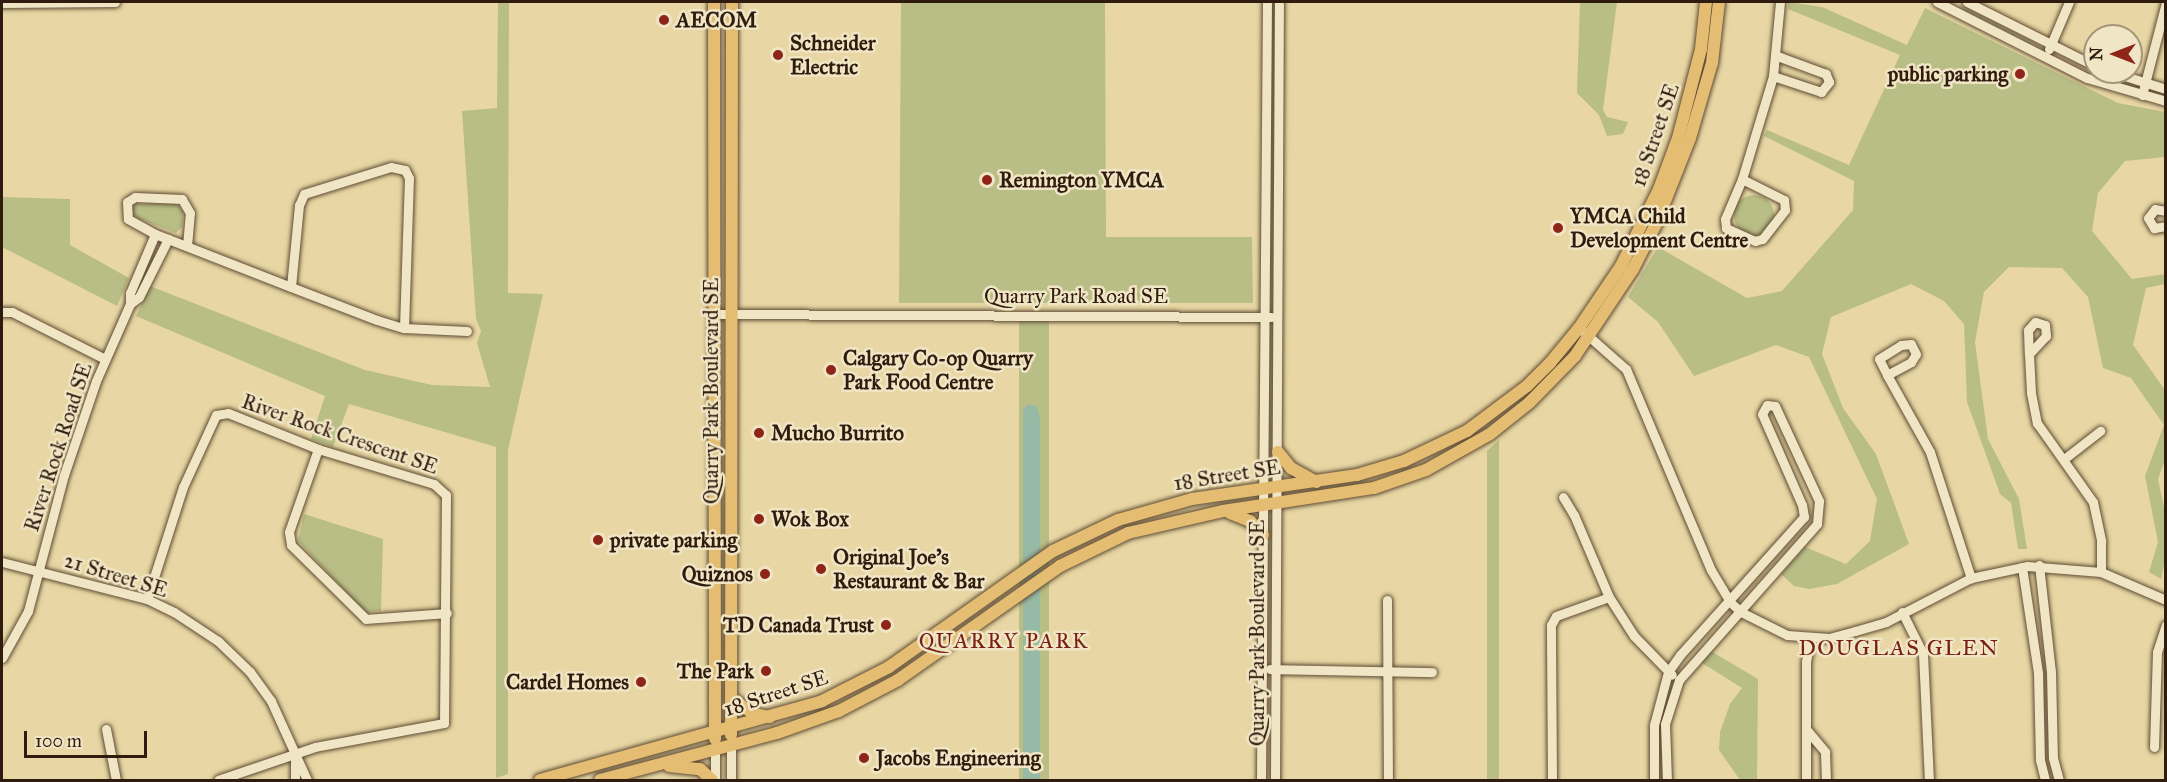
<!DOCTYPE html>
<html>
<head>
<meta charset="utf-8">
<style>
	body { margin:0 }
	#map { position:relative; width:2167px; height:782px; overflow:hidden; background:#e8d7a4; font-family:"IM FELL Great Primer",serif }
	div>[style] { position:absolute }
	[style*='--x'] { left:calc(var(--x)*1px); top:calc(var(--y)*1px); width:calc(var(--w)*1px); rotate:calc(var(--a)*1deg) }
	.green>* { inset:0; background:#b8be85 }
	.round { border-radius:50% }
	.water>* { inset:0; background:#97baa6 }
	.roads { filter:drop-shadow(0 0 2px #5e4b34) drop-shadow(0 0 2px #5e4b34) }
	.minor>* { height:9px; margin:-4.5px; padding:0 4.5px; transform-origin:4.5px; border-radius:4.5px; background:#f0e5c4 }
	.major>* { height:12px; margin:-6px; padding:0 6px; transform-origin:6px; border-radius:6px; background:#e4bc72 }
	.dots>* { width:16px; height:16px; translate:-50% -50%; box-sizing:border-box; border:3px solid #f0e5c4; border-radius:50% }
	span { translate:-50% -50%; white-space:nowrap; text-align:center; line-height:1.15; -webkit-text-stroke:5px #f0e5c4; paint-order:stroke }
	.poi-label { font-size:21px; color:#301c0e; font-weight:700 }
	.left { translate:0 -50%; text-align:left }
	.right { translate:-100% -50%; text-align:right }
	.street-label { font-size:21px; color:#301c0e }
	.neighbourhood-label { font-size:22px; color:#7a1f14; letter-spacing:1.5px }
	.frame { position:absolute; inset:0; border:3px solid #301c0e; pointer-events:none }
	.north { position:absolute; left:2083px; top:24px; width:60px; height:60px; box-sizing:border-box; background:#f0e5c4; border:2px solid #a3957b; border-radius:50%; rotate:270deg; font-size:16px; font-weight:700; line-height:24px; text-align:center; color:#301c0e }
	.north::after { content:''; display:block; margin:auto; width:21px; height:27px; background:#8f2418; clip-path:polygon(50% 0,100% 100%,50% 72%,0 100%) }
	.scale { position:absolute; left:24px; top:731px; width:123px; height:27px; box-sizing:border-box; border:3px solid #301c0e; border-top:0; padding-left:8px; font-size:18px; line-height:21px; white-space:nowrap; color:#301c0e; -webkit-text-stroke:4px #f0e5c4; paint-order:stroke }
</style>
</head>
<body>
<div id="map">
	<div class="green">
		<i style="clip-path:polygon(498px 2px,509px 2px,508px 293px,543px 294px,508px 450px,508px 774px,496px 778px,496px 447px,349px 404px,333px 447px,311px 439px,325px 396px,136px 316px,150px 286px,365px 370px,432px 385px,490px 387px,477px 343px,481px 331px,476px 319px,462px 111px,497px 108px)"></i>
		<i style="clip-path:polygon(901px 2px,1105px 2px,1106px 237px,1252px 237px,1253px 303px,899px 303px)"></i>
		<i style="clip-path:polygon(1580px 2px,1617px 2px,1603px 110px,1607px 117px,1628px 122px,1623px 134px,1607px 136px,1599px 115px,1577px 93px)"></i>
		<i style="clip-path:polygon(1788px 2px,1822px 7px,1907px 45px,1925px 8px,2118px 103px,2165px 112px,2165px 157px,2125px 161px,2098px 193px,2092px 231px,2132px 279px,2165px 274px,2165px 284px,2146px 288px,2133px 345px,2165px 390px,2165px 460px,2158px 479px,2166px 517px,2165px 560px,2161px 579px,2149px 572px,2158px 542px,2145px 476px,2164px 425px,2131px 378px,2103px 368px,2088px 297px,2062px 268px,2009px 267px,1984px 292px,1975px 342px,1988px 439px,2019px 499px,2027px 549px,2018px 549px,2011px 503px,2000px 494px,1967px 402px,1964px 324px,1944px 301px,1911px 284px,1831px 317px,1822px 354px,1843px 408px,1876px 454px,1909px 544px,1837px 584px,1809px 589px,1794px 586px,1781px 574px,1805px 547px,1846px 564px,1870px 541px,1877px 499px,1809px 357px,1776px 345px,1694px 376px,1658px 322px,1628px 297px,1658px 247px,1747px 298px,1782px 291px,1853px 210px,1854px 181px,1764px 136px,1767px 130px,1849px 165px,1900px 55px,1788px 9px)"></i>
		<i class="round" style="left:1734px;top:195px;width:40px;height:40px"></i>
		<i style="clip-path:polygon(2px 197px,70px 199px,70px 245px,129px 278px,117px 306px,2px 247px)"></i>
		<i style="clip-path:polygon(175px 203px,183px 211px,182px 227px,176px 233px,137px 218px,131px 211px,135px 204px)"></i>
		<i style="clip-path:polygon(1049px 320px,1049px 780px,1019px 780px,1019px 321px)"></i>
		<i style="clip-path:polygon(1499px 440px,1499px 780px,1487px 780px,1487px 451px)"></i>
		<i style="clip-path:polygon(304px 514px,383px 539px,381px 611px,365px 612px,298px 541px)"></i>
		<i style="clip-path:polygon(1709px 650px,1758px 679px,1757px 780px,1740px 780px,1719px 750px,1720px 732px,1730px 704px,1742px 688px,1699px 661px)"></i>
	</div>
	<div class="water">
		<i style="clip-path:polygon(1027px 405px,1037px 406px,1040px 418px,1040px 780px,1023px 780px,1023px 410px)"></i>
	</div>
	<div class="roads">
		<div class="minor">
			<i style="--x:1937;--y:2;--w:168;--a:26.9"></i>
			<i style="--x:2087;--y:78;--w:82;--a:16.2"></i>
			<i style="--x:1967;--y:2;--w:143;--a:26.6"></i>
			<i style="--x:2;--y:3;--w:113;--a:-0.5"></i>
			<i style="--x:2049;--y:49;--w:51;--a:-66.9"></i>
			<i style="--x:2112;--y:72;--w:57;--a:17.5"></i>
			<i style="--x:1773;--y:76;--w:51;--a:18.4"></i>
			<i style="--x:1821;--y:92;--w:13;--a:-51"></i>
			<i style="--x:1829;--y:82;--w:9;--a:-111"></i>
			<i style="--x:1826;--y:74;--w:52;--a:-159.8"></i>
			<i style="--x:2142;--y:95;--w:96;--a:-75.5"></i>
			<i style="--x:1742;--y:179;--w:47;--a:26.6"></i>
			<i style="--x:1784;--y:200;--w:10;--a:84"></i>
			<i style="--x:1785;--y:210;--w:37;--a:128"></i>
			<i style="--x:1762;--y:239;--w:7;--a:164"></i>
			<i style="--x:1755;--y:241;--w:32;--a:-156"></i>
			<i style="--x:1726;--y:228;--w:9;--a:-96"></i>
			<i style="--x:1725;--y:219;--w:43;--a:-67"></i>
			<i style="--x:1742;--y:179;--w:108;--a:-73.2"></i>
			<i style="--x:1773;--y:76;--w:74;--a:-84.6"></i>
			<i style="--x:2166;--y:211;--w:11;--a:-170"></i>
			<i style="--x:2155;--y:209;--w:11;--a:128"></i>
			<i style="--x:2148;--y:218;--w:12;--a:59"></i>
			<i style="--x:2154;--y:228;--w:12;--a:-9"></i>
			<i style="--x:187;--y:246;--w:33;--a:-85"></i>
			<i style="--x:190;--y:213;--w:16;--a:-120"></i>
			<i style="--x:182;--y:199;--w:47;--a:-177.6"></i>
			<i style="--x:135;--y:197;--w:9;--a:148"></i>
			<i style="--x:127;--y:202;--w:17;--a:87"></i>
			<i style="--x:128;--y:219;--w:31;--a:29"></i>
			<i style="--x:155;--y:234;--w:14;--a:21"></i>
			<i style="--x:168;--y:239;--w:132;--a:21.3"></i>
			<i style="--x:291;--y:287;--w:92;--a:21"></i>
			<i style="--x:377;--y:320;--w:28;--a:17"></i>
			<i style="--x:404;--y:328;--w:150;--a:-88.1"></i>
			<i style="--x:409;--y:178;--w:9;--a:-117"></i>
			<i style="--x:405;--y:170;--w:14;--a:-168"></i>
			<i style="--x:391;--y:167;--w:91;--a:162.8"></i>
			<i style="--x:304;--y:194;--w:12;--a:114"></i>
			<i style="--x:299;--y:205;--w:82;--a:95.6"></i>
			<i style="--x:130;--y:304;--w:11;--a:-90"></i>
			<i style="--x:130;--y:293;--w:64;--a:-67"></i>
			<i style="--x:2;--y:312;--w:10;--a:0"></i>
			<i style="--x:12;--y:312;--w:104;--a:26.8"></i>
			<i style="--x:715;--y:314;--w:556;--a:0.31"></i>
			<i style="--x:404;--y:328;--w:63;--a:2.7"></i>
			<i style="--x:1584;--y:332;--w:56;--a:41.4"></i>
			<i style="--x:1626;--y:369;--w:218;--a:67.1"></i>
			<i style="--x:1711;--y:570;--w:37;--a:59"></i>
			<i style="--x:1730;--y:602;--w:15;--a:42"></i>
			<i style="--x:1741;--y:612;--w:51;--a:26.6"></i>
			<i style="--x:1787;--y:635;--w:42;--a:4.1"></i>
			<i style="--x:1829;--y:638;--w:27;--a:-15"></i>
			<i style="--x:1855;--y:631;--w:32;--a:-16"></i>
			<i style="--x:1886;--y:622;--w:96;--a:-27.4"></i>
			<i style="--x:1971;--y:578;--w:57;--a:-12.1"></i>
			<i style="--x:2027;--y:566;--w:74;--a:4.6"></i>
			<i style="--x:2101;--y:572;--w:71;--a:23.3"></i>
			<i style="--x:2029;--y:354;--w:25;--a:-47"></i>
			<i style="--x:2046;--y:336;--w:11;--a:-95"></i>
			<i style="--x:2045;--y:325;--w:10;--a:-163"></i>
			<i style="--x:2035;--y:322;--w:11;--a:131"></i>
			<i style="--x:2028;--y:330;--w:24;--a:88"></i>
			<i style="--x:2029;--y:354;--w:39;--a:87"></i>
			<i style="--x:2031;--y:393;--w:31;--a:79"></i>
			<i style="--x:2037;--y:423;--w:97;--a:54.7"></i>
			<i style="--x:2093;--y:502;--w:40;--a:78"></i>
			<i style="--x:2101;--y:541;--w:31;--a:90"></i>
			<i style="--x:1887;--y:375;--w:27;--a:-28"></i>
			<i style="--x:1911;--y:362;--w:9;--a:-58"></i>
			<i style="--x:1916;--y:354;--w:11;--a:-117"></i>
			<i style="--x:1911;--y:344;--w:10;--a:174"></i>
			<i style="--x:1901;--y:345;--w:26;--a:148"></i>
			<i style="--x:1879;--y:359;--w:18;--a:63"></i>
			<i style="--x:1887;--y:375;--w:88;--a:60.8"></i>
			<i style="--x:1930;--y:452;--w:133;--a:72"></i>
			<i style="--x:318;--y:449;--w:88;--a:109.3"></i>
			<i style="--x:289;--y:532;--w:13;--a:81"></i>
			<i style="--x:291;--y:545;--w:105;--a:44.6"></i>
			<i style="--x:366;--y:619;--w:81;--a:-4.2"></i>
			<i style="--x:2064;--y:459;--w:46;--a:-37.9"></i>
			<i style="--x:1563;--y:497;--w:21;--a:59"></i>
			<i style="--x:1574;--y:515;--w:89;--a:66.9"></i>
			<i style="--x:1609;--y:597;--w:46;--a:57.3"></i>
			<i style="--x:1634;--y:636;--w:54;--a:45.7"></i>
			<i style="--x:2;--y:562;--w:150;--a:14.3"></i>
			<i style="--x:147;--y:599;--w:30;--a:26"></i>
			<i style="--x:174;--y:612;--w:53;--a:33.4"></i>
			<i style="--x:218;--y:641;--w:45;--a:44.1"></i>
			<i style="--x:250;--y:672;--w:36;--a:54"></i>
			<i style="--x:271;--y:701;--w:87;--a:65.5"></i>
			<i style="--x:2039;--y:565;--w:108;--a:83.6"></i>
			<i style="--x:2051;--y:672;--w:86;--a:88.7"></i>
			<i style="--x:2053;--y:758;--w:23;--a:75"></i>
			<i style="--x:2022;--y:567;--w:107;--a:81.4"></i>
			<i style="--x:2038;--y:673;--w:87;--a:88.7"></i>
			<i style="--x:2040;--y:760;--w:21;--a:76"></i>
			<i style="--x:147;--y:599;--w:118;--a:-72.2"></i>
			<i style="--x:183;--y:487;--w:79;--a:-65.4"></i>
			<i style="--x:216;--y:415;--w:12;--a:-9"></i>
			<i style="--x:228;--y:413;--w:97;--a:21.8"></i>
			<i style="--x:318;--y:449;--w:121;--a:16.8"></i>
			<i style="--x:434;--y:484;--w:16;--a:43"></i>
			<i style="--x:446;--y:495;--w:228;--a:90.5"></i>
			<i style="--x:444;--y:723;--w:131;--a:169.5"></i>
			<i style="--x:315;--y:747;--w:102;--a:161.2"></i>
			<i style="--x:1387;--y:600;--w:180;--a:89.7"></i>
			<i style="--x:1902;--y:612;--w:47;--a:63.4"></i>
			<i style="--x:1923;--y:654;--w:126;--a:87.3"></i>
			<i style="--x:2;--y:658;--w:54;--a:-61"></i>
			<i style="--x:28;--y:611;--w:141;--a:-75.2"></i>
			<i style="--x:64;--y:475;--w:99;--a:-71.2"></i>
			<i style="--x:96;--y:381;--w:84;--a:-66.2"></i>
			<i style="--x:130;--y:304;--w:11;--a:-38"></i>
			<i style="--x:139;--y:297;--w:65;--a:-63.4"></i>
			<i style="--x:1270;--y:669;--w:162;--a:1.1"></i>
			<i style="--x:106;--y:729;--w:52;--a:78.9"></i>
			<i style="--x:1806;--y:729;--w:30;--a:50"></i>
			<i style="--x:1825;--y:752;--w:28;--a:88"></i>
			<i style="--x:731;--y:745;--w:35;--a:90"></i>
			<i style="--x:2154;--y:747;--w:95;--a:-88.2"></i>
			<i style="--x:2157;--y:652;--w:28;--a:-72"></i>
			<i style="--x:295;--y:755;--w:25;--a:90"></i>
			<i style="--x:715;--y:780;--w:30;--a:-90"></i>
			<i style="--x:1261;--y:780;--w:778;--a:-89.56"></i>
			<i style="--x:1275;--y:780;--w:778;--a:-89.71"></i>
			<i style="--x:1552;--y:780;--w:155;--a:-90.4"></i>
			<i style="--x:1551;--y:625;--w:10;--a:-61"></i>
			<i style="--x:1556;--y:616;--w:56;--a:-19.7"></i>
			<i style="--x:1654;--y:780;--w:55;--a:-90"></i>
			<i style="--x:1654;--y:725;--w:55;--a:-75.2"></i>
			<i style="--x:1668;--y:672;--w:21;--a:-55"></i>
			<i style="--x:1680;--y:655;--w:186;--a:-48.1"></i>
			<i style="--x:1804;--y:517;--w:12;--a:-99"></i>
			<i style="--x:1802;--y:505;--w:99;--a:-113.7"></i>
			<i style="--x:1762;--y:414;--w:10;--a:-61"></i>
			<i style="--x:1767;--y:405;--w:8;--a:7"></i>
			<i style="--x:1775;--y:406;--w:105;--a:65.1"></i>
			<i style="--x:1819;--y:501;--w:23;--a:95"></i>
			<i style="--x:1817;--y:524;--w:208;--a:131.5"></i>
			<i style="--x:1679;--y:680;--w:46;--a:107.7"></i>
			<i style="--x:1665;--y:724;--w:56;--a:88"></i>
			<i style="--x:1806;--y:780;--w:118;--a:-90"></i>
			<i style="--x:1806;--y:662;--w:23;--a:-80"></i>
		</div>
		<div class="major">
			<i style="--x:714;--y:2;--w:737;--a:89.92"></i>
			<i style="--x:1278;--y:452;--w:21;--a:51"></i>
			<i style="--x:1291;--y:468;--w:29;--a:29"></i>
			<i style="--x:1230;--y:513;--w:22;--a:22"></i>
			<i style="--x:1250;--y:521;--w:19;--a:47"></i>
			<i style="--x:731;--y:698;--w:28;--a:35"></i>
			<i style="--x:754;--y:714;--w:16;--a:11"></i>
			<i style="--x:731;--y:735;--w:733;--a:-89.92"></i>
			<i style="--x:669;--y:766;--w:31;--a:6"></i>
			<i style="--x:700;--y:769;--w:16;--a:43"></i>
			<i style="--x:540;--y:780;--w:293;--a:-15.6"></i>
			<i style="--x:822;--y:701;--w:75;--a:-26.9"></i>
			<i style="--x:889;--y:667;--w:201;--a:-35.3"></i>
			<i style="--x:1053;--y:551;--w:72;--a:-25.5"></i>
			<i style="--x:1118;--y:520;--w:77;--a:-15.8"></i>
			<i style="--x:1192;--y:499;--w:167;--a:-8.3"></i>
			<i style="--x:1357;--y:475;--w:49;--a:-16.6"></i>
			<i style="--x:1404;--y:461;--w:70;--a:-25.5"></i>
			<i style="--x:1467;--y:431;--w:75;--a:-36.9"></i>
			<i style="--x:1527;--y:386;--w:33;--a:-45"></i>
			<i style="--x:1550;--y:363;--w:45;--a:-50.4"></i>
			<i style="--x:1579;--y:328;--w:75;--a:-55.9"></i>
			<i style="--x:1621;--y:266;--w:86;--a:-63.7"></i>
			<i style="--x:1659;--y:189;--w:54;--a:-69.6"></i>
			<i style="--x:1678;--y:138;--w:92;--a:-75.5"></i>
			<i style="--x:1701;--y:49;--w:47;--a:-83.9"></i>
			<i style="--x:600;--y:780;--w:183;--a:-14.9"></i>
			<i style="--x:777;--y:733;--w:66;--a:-19.5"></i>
			<i style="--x:839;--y:711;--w:67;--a:-27.7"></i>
			<i style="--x:898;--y:680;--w:198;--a:-35.1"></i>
			<i style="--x:1060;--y:566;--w:76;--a:-25.9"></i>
			<i style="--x:1128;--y:533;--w:98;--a:-13"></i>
			<i style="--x:1223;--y:511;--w:153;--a:-8.7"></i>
			<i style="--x:1374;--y:488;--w:55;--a:-19.1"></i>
			<i style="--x:1426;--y:470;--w:73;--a:-29.4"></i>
			<i style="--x:1490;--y:434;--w:50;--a:-38.5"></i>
			<i style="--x:1529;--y:403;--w:66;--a:-45.6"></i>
			<i style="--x:1575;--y:356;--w:105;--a:-56.3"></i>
			<i style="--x:1633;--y:269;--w:51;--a:-62.9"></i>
			<i style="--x:1656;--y:224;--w:92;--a:-68.4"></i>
			<i style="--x:1690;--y:138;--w:78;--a:-73.7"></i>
			<i style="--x:1712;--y:63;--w:61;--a:-83.5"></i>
		</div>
	</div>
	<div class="dots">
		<i style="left:664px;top:20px;background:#8f2418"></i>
		<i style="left:778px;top:55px;background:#8f2418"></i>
		<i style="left:2020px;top:74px;background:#8f2418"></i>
		<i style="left:987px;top:180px;background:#8f2418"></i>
		<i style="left:1558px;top:228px;background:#8f2418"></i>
		<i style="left:831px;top:370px;background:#8f2418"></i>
		<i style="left:759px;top:433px;background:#8f2418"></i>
		<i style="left:759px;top:519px;background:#8f2418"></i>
		<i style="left:598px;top:540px;background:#8f2418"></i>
		<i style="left:821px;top:569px;background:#8f2418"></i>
		<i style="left:765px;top:574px;background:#8f2418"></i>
		<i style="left:886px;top:625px;background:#8f2418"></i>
		<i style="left:766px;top:671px;background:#8f2418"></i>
		<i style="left:641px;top:682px;background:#8f2418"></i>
		<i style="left:864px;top:758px;background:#8f2418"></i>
	</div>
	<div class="poi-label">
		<span class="left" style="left:676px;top:20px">AECOM</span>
		<span class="left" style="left:790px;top:55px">Schneider<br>Electric</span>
		<span class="right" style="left:2008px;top:74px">public parking</span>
		<span class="left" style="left:999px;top:180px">Remington YMCA</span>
		<span class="left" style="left:1570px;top:228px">YMCA Child<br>Development Centre</span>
		<span class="left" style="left:843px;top:370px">Calgary Co-op Quarry<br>Park Food Centre</span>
		<span class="left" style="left:771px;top:433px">Mucho Burrito</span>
		<span class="left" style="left:771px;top:519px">Wok Box</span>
		<span class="left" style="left:610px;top:540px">private parking</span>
		<span class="left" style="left:833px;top:569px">Original Joe's<br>Restaurant &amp; Bar</span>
		<span class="right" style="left:753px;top:574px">Quiznos</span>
		<span class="right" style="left:874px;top:625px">TD Canada Trust</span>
		<span class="right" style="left:754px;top:671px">The Park</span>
		<span class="right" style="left:629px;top:682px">Cardel Homes</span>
		<span class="left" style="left:876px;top:758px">Jacobs Engineering</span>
	</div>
	<div class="street-label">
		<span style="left:1655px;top:135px;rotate:-71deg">18 Street SE</span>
		<span style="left:1076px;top:296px">Quarry Park Road SE</span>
		<span style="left:711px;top:391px;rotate:-90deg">Quarry Park Boulevard SE</span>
		<span style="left:340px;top:434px;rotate:19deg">River Rock Crescent SE</span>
		<span style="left:58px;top:447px;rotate:-72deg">River Rock Road SE</span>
		<span style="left:1227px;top:475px;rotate:-9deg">18 Street SE</span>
		<span style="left:116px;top:575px;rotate:17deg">21 Street SE</span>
		<span style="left:1257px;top:633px;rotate:-90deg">Quarry Park Boulevard SE</span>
		<span style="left:776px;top:693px;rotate:-18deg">18 Street SE</span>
	</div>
	<div class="neighbourhood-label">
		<span style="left:1004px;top:641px">QUARRY PARK</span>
		<span style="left:1899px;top:648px">DOUGLAS GLEN</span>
	</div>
	<div class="frame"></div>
	<div class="north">N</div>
	<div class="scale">100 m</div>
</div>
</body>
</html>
